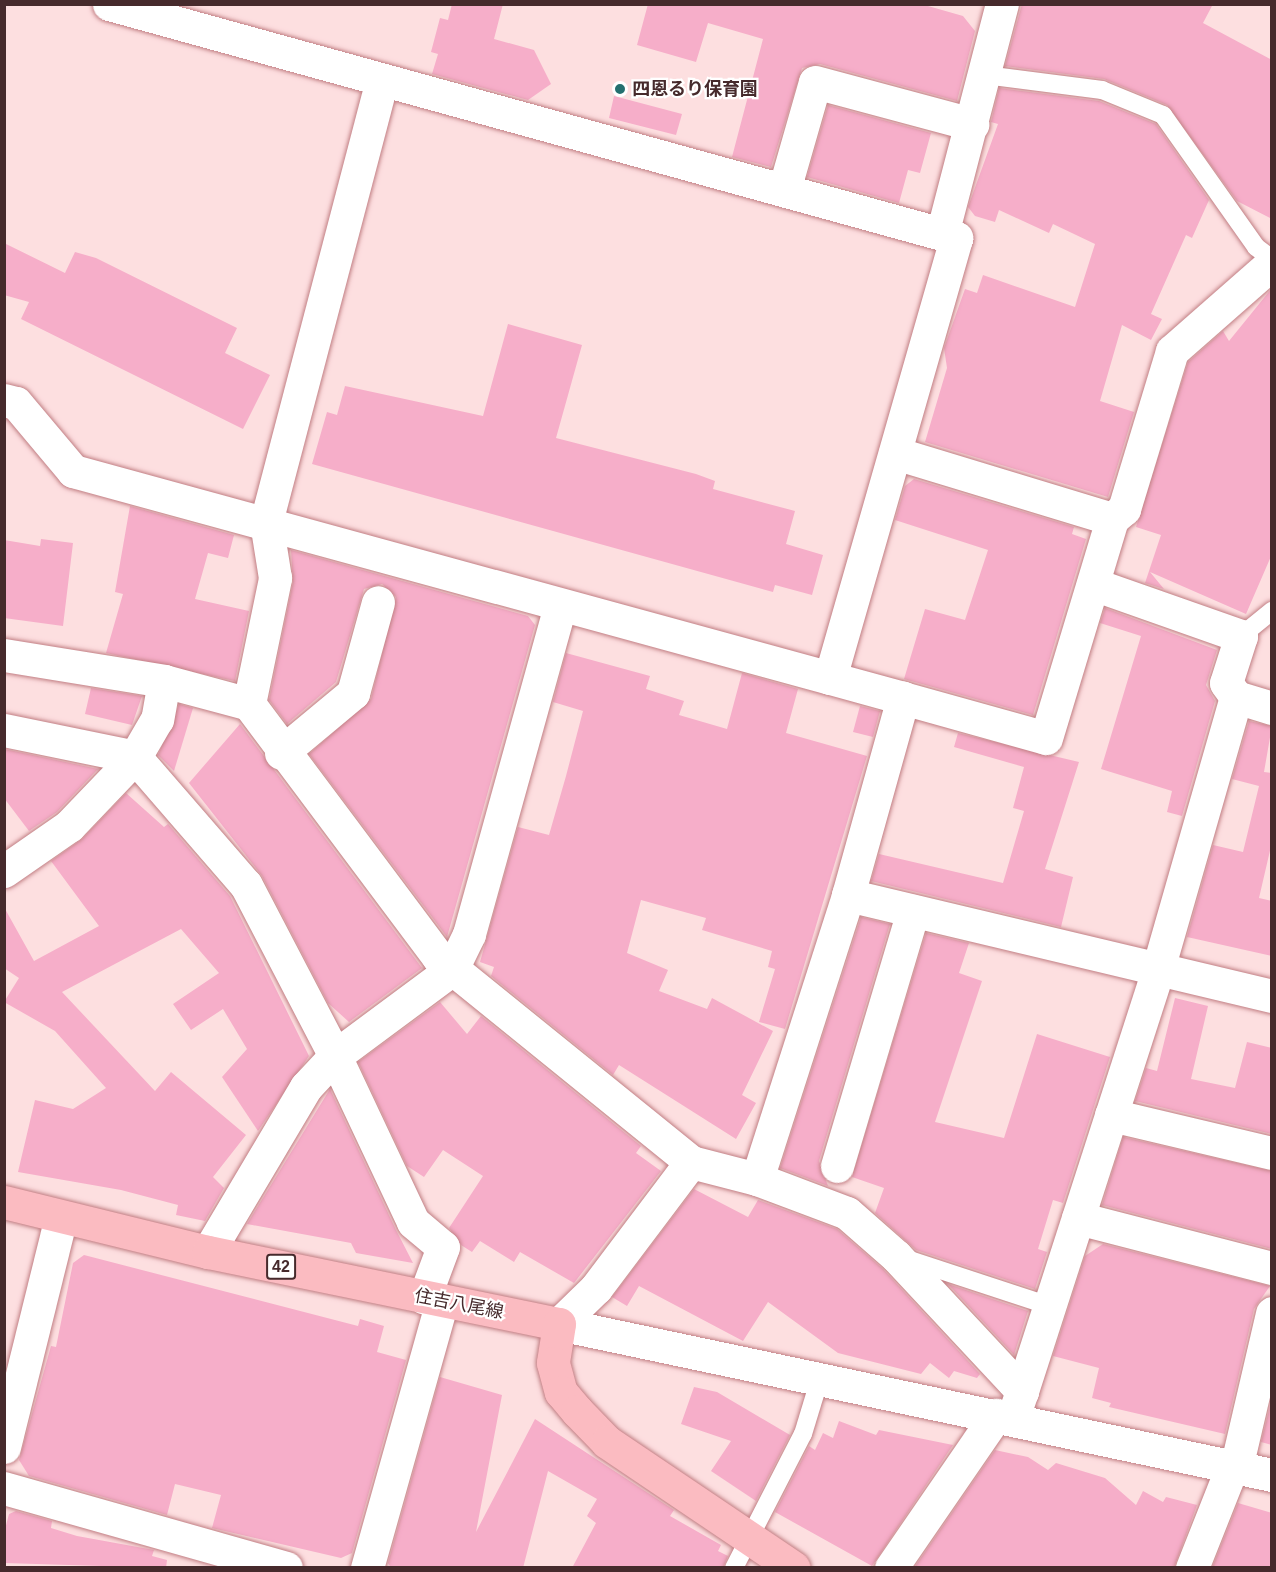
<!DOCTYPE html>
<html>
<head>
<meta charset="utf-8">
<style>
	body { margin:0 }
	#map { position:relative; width:1276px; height:1572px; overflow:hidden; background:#fddfe0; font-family:Arial,"Noto Sans JP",sans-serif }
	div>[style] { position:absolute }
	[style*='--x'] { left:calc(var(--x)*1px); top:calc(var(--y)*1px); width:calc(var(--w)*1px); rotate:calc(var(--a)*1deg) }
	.building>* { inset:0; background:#f6aec9 }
	.roads { filter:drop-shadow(0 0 2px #c17e83) drop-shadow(0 0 2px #c17e83) }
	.service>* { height:18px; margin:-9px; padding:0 9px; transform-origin:9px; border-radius:9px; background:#fff }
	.minor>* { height:33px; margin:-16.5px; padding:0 16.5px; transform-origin:16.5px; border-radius:16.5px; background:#fff }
	.tertiary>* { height:33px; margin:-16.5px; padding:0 16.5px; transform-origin:16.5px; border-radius:16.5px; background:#fff }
	.primary>* { height:33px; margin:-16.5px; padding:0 16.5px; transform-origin:16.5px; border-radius:16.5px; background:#fbbbc1 }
	.dots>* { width:16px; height:16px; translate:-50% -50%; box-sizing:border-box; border:3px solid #fff; border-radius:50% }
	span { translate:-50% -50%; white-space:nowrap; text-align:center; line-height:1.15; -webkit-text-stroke:4.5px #fff; paint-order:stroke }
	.shield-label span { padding:2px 4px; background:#fff; border:2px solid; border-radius:4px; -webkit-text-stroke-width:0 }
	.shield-label { font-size:16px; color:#462a2c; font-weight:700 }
	.poi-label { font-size:18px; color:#462a2c; font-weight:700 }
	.left { translate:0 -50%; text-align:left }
	.street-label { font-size:18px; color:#462a2c }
	.frame { position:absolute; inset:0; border:6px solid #462a2c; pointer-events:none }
</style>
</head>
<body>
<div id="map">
	<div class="building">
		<i style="clip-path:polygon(452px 4px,503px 4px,494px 39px,534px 50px,551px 84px,528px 100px,432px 74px,438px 54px,431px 52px,440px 18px,448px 20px)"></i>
		<i style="clip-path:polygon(648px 4px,921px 4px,963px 16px,975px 31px,957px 101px,820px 64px,802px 68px,771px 167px,732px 157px,763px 39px,708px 23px,696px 62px,637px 45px)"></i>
		<i style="clip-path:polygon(1022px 4px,1213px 4px,1203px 23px,1272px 60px,1272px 219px,1237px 201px,1167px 105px,1104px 79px,1005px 66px)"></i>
		<i style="clip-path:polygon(999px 88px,1099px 101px,1156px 124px,1209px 200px,1192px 238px,1186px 235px,1151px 314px,1162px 319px,1151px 340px,1122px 325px,1100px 401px,1134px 412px,1108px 497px,925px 442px,947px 368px,944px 348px,965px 289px,977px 293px,983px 275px,1075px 307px,1095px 244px,1053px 224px,1049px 233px,999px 210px,995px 222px,975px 216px,968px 207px,998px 124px,991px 122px)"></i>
		<i style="clip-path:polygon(614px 96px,682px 114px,676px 135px,609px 118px)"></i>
		<i style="clip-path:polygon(828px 105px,931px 133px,920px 173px,908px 170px,899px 203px,807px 177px)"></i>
		<i style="clip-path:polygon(4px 243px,65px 273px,75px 252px,96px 258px,237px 328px,225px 353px,270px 375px,243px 429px,21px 319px,29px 302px,4px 295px)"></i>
		<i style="clip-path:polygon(1272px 288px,1272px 554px,1246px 614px,1150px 572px,1164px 589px,1145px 583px,1161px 535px,1136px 527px,1188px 362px,1223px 331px,1229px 341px)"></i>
		<i style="clip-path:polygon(508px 324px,582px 345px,556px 438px,696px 474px,715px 481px,713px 489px,795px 511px,786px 544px,823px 555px,812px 595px,775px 585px,773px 592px,312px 464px,327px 412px,337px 415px,345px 386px,483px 416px)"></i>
		<i style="clip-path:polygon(914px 479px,1074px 527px,1072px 534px,1086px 539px,1033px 715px,904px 679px,925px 609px,965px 620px,988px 550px,895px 520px,905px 486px)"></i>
		<i style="clip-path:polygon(130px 506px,234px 535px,228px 558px,208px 553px,195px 599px,249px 611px,235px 681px,106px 653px,123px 594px,115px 592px)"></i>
		<i style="clip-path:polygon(41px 539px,73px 543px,63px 626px,4px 618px,4px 540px,40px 546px)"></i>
		<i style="clip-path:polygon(291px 550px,528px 616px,535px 625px,447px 937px,309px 754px,371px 699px,396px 597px,382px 584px,364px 589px,336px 682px,287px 724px,269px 700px,293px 582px)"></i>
		<i style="clip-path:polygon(1105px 608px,1217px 650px,1206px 685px,1215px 701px,1182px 816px,1167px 812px,1172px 791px,1101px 769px,1141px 636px,1100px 623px)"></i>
		<i style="clip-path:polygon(566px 653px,650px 676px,646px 689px,684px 701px,679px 715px,727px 729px,742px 673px,798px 689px,786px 733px,867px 756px,785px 1029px,759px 1022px,775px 969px,768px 967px,772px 951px,702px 930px,706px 918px,641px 900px,627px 953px,668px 970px,659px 991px,707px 1009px,712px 998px,773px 1031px,742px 1095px,756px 1103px,736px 1139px,619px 1065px,613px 1075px,491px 976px,494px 967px,480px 962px,518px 827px,549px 835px,566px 776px,583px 711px,553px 702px)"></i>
		<i style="clip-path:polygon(91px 688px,142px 696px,132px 725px,85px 714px)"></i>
		<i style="clip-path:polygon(179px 704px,193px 708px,174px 771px,158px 755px)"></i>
		<i style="clip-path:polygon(860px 706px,880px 711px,873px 737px,853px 732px)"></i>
		<i style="clip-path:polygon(1249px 721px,1272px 726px,1264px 772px,1272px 773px,1272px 842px,1259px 898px,1272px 901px,1272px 956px,1187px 937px,1213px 845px,1243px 852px,1259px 786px,1232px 779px)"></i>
		<i style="clip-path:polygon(240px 724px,422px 968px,349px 1022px,328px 1003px,262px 876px,189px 783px)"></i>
		<i style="clip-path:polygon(958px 733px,1079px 762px,1045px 869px,1073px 877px,1061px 927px,871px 881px,879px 854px,1003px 883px,1024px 811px,1013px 808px,1024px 767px,954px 747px)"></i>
		<i style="clip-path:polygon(4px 749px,47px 758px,98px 769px,57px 812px,29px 831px,4px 798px)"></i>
		<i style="clip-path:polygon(126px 793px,164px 827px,168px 824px,230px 896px,309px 1056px,258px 1131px,222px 1077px,247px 1049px,223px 1009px,191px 1030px,173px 1004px,219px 973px,181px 929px,62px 992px,155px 1091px,171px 1072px,246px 1135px,213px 1177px,224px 1188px,205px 1221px,176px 1215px,178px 1205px,121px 1190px,18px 1172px,35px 1100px,73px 1109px,106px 1088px,55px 1031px,4px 1002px,19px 978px,4px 968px,4px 907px,34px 961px,99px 926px,51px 861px,82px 839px)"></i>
		<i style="clip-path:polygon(861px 917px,890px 924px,819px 1161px,828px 1186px,780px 1168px)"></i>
		<i style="clip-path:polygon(926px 933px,969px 943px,959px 973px,982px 981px,935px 1122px,1004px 1138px,1037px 1034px,1110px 1057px,1063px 1203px,1053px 1200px,1038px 1249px,1047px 1252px,1035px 1289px,916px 1250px,875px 1213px,884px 1188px,852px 1177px)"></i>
		<i style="clip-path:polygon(1175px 998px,1208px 1006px,1191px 1079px,1235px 1088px,1247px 1042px,1272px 1048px,1272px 1134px,1135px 1101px,1146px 1068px,1157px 1071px)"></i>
		<i style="clip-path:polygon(440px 1002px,467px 1034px,481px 1016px,641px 1146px,636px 1153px,661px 1171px,574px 1283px,520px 1252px,514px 1262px,480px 1241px,472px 1252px,461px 1245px,449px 1228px,483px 1176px,443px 1150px,424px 1177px,407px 1166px,358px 1062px)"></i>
		<i style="clip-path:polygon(330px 1089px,396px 1230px,413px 1263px,356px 1253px,351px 1243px,247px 1224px)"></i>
		<i style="clip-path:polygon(1123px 1137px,1272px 1171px,1272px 1249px,1102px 1205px)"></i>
		<i style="clip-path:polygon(694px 1189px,748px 1217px,758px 1200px,837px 1229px,883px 1269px,980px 1374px,977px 1378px,954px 1371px,949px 1378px,930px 1363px,921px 1374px,838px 1353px,768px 1302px,743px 1341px,639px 1286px,627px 1306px,612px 1297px)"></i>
		<i style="clip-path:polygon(1103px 1244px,1270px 1286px,1254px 1309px,1225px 1434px,1109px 1407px,1111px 1403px,1092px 1398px,1099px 1368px,1053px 1356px,1085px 1256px)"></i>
		<i style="clip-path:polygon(84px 1255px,358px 1326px,360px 1319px,384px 1326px,377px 1352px,406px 1360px,352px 1553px,341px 1558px,212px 1528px,221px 1495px,175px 1484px,167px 1515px,29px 1476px,19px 1460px,51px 1346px,56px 1347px,73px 1263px)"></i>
		<i style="clip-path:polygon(948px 1284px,1028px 1311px,1014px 1355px)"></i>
		<i style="clip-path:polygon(440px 1377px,502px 1395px,476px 1532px,535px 1419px,674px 1510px,670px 1516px,721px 1545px,718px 1551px,728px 1556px,723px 1568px,572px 1568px,596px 1523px,587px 1516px,597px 1499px,548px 1471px,523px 1568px,391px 1568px,388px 1563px)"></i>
		<i style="clip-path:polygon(694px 1387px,717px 1392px,790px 1435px,756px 1501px,711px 1471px,731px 1441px,681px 1424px)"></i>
		<i style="clip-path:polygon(1272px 1398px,1272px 1445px,1261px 1442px)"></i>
		<i style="clip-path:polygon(839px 1421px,876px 1435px,879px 1430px,953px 1445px,872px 1566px,775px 1512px,809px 1446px,815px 1450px,823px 1433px,833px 1438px)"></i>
		<i style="clip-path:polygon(995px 1450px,1028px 1457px,1048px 1470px,1056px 1463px,1105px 1478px,1136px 1505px,1143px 1491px,1163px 1502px,1166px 1497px,1197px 1505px,1174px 1568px,914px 1568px)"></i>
		<i style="clip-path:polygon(1238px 1503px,1272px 1513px,1272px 1568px,1212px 1568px)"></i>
		<i style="clip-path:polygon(16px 1511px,52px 1521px,51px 1528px,77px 1536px,154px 1550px,152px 1556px,167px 1560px,166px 1568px,4px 1563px,4px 1533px,9px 1514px)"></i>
	</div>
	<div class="roads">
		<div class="service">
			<i style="--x:985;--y:75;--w:118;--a:7.3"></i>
			<i style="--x:1102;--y:90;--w:66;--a:22.3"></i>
			<i style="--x:1163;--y:115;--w:161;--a:54.8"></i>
			<i style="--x:1256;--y:247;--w:20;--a:37"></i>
			<i style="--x:1241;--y:636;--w:40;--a:-39"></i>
			<i style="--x:907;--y:1259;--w:151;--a:18.2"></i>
			<i style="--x:734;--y:1568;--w:151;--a:-62.8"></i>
			<i style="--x:803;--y:1434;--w:59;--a:-73.1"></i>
		</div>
		<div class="minor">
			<i style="--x:784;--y:190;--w:112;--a:-74"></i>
			<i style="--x:815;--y:82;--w:163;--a:15"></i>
			<i style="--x:942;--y:234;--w:238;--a:-75.4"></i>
			<i style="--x:4;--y:400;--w:12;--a:14"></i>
			<i style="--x:16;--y:403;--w:89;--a:50"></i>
			<i style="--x:73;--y:471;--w:785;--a:15.29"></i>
			<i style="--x:895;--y:453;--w:227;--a:16.9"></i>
			<i style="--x:1112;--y:519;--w:16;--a:-40"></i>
			<i style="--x:1124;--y:509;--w:165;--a:-73.1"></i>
			<i style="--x:1172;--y:351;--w:133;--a:-41.3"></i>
			<i style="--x:1093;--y:584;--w:157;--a:19.4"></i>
			<i style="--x:1241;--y:636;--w:49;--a:107.7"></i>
			<i style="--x:1226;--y:683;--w:17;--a:54"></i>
			<i style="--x:1236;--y:697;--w:38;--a:17"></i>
			<i style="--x:4;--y:655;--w:162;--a:9.2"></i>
			<i style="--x:164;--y:681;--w:88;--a:15.1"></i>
			<i style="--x:249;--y:704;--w:316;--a:53.2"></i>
			<i style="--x:438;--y:957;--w:326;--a:39"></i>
			<i style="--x:164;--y:681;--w:39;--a:100"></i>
			<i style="--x:157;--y:719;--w:44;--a:120.1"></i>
			<i style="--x:135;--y:757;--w:169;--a:49.1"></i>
			<i style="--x:246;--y:885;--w:193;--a:62.5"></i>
			<i style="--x:335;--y:1056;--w:146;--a:-36.6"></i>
			<i style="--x:452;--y:969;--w:39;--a:-64"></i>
			<i style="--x:469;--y:934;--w:340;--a:-74.5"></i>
			<i style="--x:903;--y:698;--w:148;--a:15.6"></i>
			<i style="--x:1046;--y:738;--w:229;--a:-73.2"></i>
			<i style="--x:249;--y:704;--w:129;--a:-78.3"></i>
			<i style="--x:275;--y:578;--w:57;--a:-99.1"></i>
			<i style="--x:266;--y:522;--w:457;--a:-75.3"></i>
			<i style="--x:4;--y:730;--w:134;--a:11.6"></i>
			<i style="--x:281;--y:753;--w:94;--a:-39.8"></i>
			<i style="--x:353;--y:693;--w:94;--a:-74.6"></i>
			<i style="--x:4;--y:871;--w:79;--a:-34.7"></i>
			<i style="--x:69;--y:826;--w:95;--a:-46.3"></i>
			<i style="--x:848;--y:895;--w:436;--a:13.4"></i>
			<i style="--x:1111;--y:1115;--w:165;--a:13.3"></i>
			<i style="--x:837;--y:1166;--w:266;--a:-73.4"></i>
			<i style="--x:757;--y:1179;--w:96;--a:20.7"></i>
			<i style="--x:847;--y:1213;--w:65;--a:41.3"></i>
			<i style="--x:896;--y:1256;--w:185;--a:47"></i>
			<i style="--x:1022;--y:1391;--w:18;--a:109"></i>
			<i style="--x:1078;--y:1218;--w:200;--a:14.5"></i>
			<i style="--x:208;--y:1252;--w:192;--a:-59.3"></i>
			<i style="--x:306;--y:1087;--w:42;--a:-46.9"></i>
			<i style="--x:335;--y:1056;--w:183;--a:64.8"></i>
			<i style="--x:413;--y:1222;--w:39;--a:40"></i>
			<i style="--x:443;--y:1247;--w:54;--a:110.4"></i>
			<i style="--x:559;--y:1324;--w:52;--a:-44.2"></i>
			<i style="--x:596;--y:1288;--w:158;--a:-53"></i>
			<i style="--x:691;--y:1162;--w:68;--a:14.4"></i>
			<i style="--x:757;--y:1179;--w:298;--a:-72.2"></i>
			<i style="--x:848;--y:895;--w:205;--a:-74.4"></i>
			<i style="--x:903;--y:698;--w:76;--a:-164.7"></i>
			<i style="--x:830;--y:678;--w:458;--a:-74"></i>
			<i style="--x:1022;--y:1391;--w:443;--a:-72.1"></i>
			<i style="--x:1158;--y:969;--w:283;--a:-74"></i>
			<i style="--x:4;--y:1447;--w:237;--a:-76.1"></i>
			<i style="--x:1236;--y:1468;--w:159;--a:-76.9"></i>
			<i style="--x:4;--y:1488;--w:293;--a:15.8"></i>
			<i style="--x:367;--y:1568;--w:277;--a:-74.3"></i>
			<i style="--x:891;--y:1568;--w:186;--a:-55.5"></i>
			<i style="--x:1192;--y:1568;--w:109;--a:-68.4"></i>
		</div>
		<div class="tertiary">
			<i style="--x:109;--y:4;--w:879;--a:15.44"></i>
			<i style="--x:559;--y:1324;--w:729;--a:11.96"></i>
		</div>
		<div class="primary">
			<i style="--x:4;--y:1202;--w:210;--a:13.8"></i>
			<i style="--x:208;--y:1252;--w:358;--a:11.6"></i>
			<i style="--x:559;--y:1324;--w:39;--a:99"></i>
			<i style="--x:553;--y:1363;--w:30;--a:75"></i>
			<i style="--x:561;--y:1392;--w:25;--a:50"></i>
			<i style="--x:577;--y:1411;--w:43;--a:45.9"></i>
			<i style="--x:607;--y:1442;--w:225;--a:34"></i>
		</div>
	</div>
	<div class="dots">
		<i style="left:620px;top:89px;background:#246f6f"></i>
	</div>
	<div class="shield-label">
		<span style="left:281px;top:1267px">42</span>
	</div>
	<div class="poi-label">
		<span class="left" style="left:632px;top:89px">四恩るり保育園</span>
	</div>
	<div class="street-label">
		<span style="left:459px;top:1304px;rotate:11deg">住吉八尾線</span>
	</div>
	<div class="frame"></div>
</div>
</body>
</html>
